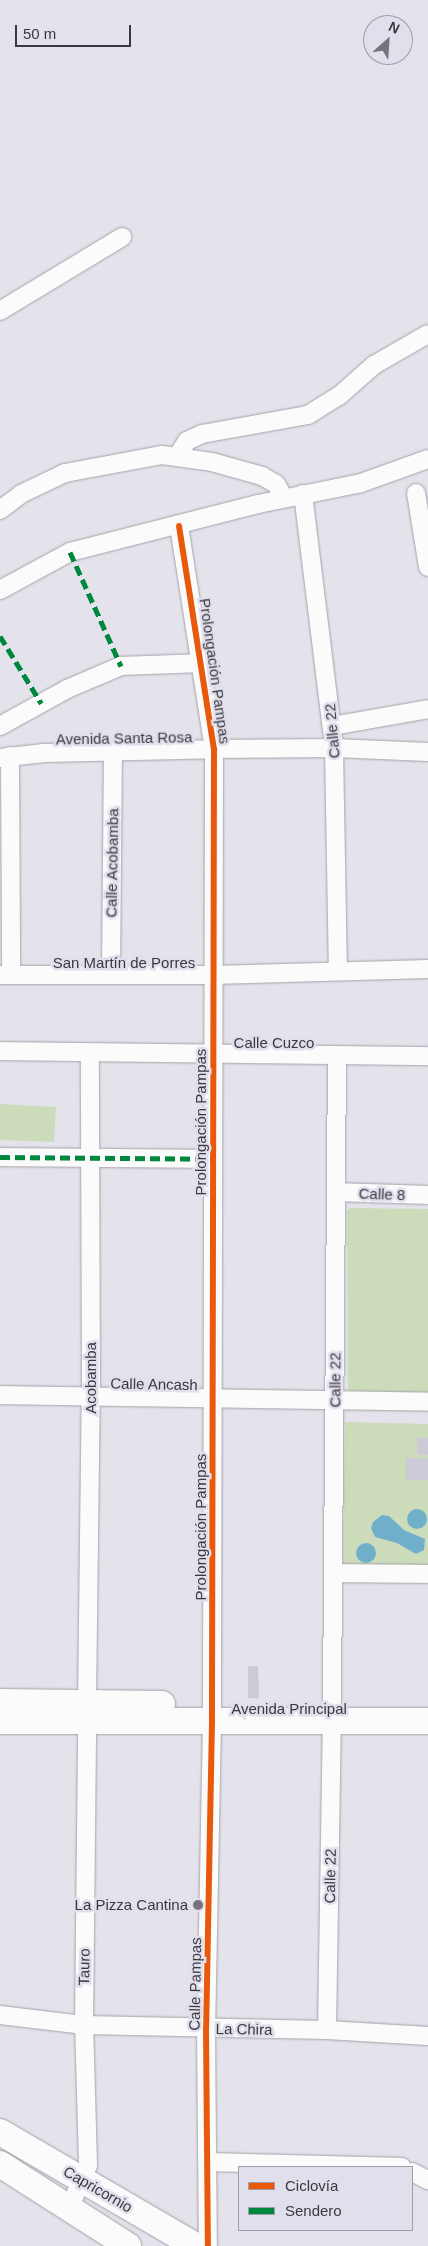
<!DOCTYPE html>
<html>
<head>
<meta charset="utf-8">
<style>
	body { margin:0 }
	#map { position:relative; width:428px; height:2246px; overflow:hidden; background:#e4e2ea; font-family:Arial,sans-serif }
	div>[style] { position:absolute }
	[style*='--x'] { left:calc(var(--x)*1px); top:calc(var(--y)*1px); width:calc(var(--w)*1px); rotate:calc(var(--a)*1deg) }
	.green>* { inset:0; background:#ccdcbb }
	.water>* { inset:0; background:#70afca }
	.round { border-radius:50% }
	.building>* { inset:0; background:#cdcad7 }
	.roads { filter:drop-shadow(0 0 1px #a4a3a9) drop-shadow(0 0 1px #a4a3a9) }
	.street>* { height:18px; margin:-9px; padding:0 9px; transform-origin:9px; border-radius:9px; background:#fbfbfc }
	.secondary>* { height:26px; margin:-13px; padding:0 13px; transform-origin:13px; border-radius:13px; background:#fbfbfc }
	.quiet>* { height:5px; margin-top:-2.5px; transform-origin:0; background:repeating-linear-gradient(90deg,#00873e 0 10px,transparent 0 15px) }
	.cycleway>* { height:6px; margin:-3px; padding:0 3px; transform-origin:3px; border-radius:3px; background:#e8590c }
	.dots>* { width:14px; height:14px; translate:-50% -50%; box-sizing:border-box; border:2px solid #e2dfed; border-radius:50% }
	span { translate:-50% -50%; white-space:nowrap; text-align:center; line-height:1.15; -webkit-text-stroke:5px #e2dfed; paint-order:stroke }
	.street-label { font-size:15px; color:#3a393e }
	.poi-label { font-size:15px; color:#3a393e }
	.right { translate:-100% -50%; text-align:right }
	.legend { position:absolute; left:238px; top:2166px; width:175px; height:65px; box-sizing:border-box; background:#e2dfed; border:1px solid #9f9da7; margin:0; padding:6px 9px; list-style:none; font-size:15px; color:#3a393e }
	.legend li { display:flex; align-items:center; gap:10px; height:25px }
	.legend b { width:25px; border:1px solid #9f9da7 }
	.north { position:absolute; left:363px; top:15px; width:50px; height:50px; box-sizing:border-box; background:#e2dfed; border:1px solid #9f9da7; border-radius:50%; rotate:26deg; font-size:14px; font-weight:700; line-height:20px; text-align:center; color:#3a393e }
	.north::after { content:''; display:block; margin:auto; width:18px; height:22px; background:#76747a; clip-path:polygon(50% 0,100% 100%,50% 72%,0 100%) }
	.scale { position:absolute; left:15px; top:25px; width:116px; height:22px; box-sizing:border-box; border:2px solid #3a393e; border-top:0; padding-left:6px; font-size:15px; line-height:18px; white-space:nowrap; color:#3a393e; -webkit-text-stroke:4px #e2dfed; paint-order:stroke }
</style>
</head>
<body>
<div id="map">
	<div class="green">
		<i style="clip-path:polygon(0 1104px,56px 1107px,54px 1142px,0 1140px)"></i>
		<i style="clip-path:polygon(350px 1208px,428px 1209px,428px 1393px,348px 1391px,347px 1211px)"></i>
		<i style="clip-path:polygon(345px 1422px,428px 1424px,428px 1568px,343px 1567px)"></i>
	</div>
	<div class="water">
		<i class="round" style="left:407px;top:1509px;width:20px;height:20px"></i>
		<i style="clip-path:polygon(382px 1515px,389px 1516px,404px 1530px,425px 1539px,424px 1550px,416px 1554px,397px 1543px,375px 1537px,371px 1528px,373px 1522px)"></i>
		<i class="round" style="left:356px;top:1543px;width:20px;height:20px"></i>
	</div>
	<div class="building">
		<i style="clip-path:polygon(417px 1438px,428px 1438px,428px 1455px,417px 1455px)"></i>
		<i style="clip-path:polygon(406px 1458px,428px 1458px,428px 1480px,406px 1480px)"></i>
		<i style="clip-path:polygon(248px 1666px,258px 1666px,259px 1698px,248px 1698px)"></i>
	</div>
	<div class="roads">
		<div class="street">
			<i style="--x:0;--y:311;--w:143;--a:-31.2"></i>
			<i style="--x:178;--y:455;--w:17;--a:-57"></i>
			<i style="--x:187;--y:441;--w:17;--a:-25"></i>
			<i style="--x:202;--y:434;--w:108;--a:-10.2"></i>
			<i style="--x:308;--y:415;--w:36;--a:-32"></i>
			<i style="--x:339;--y:396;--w:47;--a:-41.5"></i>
			<i style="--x:374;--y:365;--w:62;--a:-29.9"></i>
			<i style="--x:416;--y:493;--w:75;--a:80.8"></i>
			<i style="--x:303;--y:494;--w:256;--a:83"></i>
			<i style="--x:334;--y:748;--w:221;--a:89"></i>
			<i style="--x:0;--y:510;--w:26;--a:-37"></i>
			<i style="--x:21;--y:494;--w:49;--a:-25.5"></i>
			<i style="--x:65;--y:473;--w:99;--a:-10.5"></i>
			<i style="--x:162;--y:455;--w:50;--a:8"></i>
			<i style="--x:212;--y:462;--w:52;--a:15.6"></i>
			<i style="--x:262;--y:476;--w:16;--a:30"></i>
			<i style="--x:276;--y:484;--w:16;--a:60"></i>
			<i style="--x:179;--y:526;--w:226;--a:81.1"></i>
			<i style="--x:214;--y:749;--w:973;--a:90.12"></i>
			<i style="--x:212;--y:1722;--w:307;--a:91.1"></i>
			<i style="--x:206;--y:2029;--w:217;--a:89.5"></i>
			<i style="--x:0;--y:590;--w:80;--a:-28.5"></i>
			<i style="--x:70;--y:552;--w:194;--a:-14.3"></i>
			<i style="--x:258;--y:504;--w:105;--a:-11.5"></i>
			<i style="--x:361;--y:483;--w:71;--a:-19.7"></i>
			<i style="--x:0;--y:726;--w:77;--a:-28.9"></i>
			<i style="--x:67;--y:689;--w:59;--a:-23.1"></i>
			<i style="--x:121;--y:666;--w:82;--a:-2.1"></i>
			<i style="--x:332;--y:726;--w:97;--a:-10"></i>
			<i style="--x:10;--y:756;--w:219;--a:89.7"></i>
			<i style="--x:0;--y:758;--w:44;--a:-6.5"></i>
			<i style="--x:44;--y:753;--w:170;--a:-1.3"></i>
			<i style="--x:214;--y:749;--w:120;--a:-0.5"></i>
			<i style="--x:334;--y:748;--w:94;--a:2.4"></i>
			<i style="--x:0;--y:975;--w:213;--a:0"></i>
			<i style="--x:213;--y:975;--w:215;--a:-1.6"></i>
			<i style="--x:111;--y:975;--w:224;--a:-89.5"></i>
			<i style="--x:0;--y:1051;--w:428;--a:0.7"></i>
			<i style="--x:0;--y:1157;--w:213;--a:0.5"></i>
			<i style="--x:336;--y:1192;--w:92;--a:1.9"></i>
			<i style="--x:0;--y:1395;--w:428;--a:0.9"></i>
			<i style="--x:333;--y:1573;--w:95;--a:0.6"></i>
			<i style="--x:87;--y:1703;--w:308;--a:-89.3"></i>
			<i style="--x:91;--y:1395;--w:342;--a:-90.2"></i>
			<i style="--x:332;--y:1704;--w:648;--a:-89.56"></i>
			<i style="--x:0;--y:2015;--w:85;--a:6.8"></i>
			<i style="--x:84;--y:2025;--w:243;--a:1.2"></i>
			<i style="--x:327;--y:2030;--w:101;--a:3.4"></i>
			<i style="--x:327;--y:2030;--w:309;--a:-89.1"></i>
			<i style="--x:208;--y:2162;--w:194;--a:1.5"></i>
			<i style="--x:412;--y:2172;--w:18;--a:27"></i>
			<i style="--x:69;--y:2209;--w:48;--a:-66.6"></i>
			<i style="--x:88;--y:2165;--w:140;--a:-91.6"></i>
			<i style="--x:84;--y:2025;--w:303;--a:-89.4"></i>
		</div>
		<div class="secondary">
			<i style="--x:0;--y:1702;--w:162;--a:0.7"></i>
			<i style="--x:0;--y:1721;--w:428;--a:0"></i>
			<i style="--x:0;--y:2132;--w:227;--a:30.2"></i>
			<i style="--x:0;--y:2164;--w:152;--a:32.6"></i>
		</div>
	</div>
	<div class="quiet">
		<i style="--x:70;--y:552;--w:125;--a:65.9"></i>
		<i style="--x:0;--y:636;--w:79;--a:58.5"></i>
		<i style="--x:0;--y:1157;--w:213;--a:0.5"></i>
	</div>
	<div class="cycleway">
		<i style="--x:179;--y:526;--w:226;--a:81.1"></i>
		<i style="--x:214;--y:749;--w:973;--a:90.12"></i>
		<i style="--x:212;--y:1722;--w:307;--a:91.1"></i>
		<i style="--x:206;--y:2029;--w:217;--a:89.5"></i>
	</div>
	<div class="dots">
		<i style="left:198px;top:1905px;background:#76747a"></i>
	</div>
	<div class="street-label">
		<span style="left:215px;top:671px;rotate:82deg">Prolongación Pampas</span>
		<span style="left:332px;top:731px;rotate:-95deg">Calle 22</span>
		<span style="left:124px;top:738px;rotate:-1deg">Avenida Santa Rosa</span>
		<span style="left:112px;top:863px;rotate:-89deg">Calle Acobamba</span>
		<span style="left:124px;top:963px">San Martín de Porres</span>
		<span style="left:274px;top:1043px">Calle Cuzco</span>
		<span style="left:201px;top:1122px;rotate:-90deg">Prolongación Pampas</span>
		<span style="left:382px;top:1194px;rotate:2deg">Calle 8</span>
		<span style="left:91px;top:1378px;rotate:-90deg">Acobamba</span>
		<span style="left:335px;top:1380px;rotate:-90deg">Calle 22</span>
		<span style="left:154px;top:1384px;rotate:1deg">Calle Ancash</span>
		<span style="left:201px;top:1527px;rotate:-90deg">Prolongación Pampas</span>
		<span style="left:289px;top:1709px">Avenida Principal</span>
		<span style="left:330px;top:1876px;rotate:-89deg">Calle 22</span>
		<span style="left:84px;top:1967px;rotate:-89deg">Tauro</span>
		<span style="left:195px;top:1984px;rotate:-89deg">Calle Pampas</span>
		<span style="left:244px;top:2029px;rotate:1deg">La Chira</span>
		<span style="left:98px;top:2189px;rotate:30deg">Capricornio</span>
	</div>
	<div class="poi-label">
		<span class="right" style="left:188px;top:1905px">La Pizza Cantina</span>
	</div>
	<ul class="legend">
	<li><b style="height:6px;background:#e8590c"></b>Ciclovía</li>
	<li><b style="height:6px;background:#00873e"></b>Sendero</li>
	</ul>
	<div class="north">N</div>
	<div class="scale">50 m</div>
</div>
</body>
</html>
